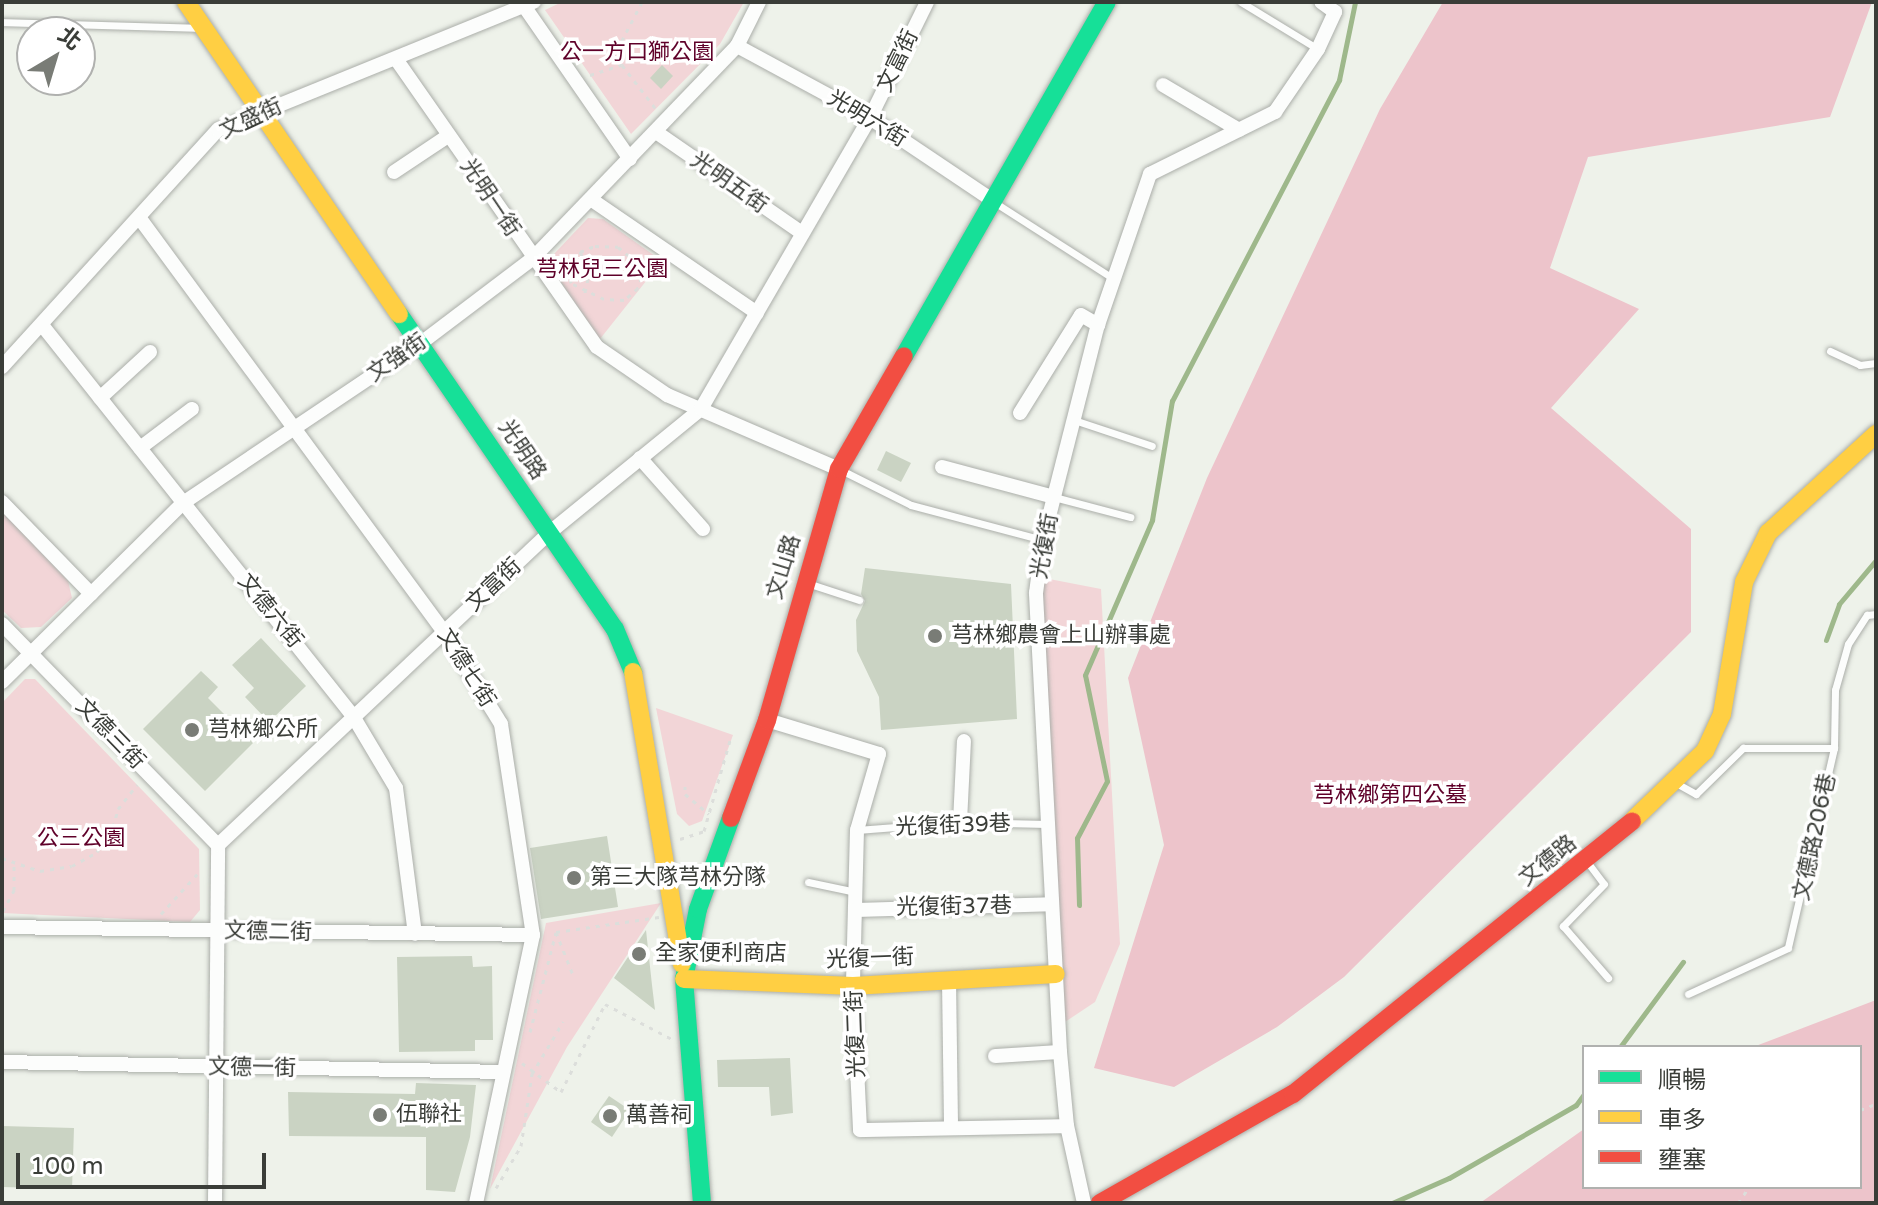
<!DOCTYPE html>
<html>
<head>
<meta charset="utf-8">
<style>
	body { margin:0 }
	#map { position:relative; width:1878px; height:1205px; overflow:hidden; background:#eef2ea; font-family:"Varela Round","Noto Sans TC",sans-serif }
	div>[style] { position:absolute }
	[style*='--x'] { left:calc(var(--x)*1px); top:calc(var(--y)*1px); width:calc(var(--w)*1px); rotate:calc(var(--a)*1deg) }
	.green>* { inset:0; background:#f2d5d7 }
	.forest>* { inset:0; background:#edc4cb }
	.stream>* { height:5px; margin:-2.5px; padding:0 2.5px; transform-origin:2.5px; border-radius:2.5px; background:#9eb88b }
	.building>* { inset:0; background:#cad3c3 }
	.path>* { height:3px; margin-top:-1.5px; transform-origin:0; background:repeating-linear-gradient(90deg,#dcdedb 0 4px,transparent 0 10px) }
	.roads { filter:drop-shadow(0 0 2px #abaea9) drop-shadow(0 0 2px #abaea9) }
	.lane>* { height:7px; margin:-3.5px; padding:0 3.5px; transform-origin:3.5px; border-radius:3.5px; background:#fcfdfc }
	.street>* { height:14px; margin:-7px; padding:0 7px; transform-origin:7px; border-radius:7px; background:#fcfdfc }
	.fast>* { height:18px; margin:-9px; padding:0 9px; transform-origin:9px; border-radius:9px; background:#16e098 }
	.slow>* { height:18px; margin:-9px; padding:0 9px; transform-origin:9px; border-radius:9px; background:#ffcf43 }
	.jam>* { height:18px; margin:-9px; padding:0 9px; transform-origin:9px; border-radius:9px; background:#f24e42 }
	.dots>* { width:22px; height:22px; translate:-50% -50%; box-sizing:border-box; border:4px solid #fff; border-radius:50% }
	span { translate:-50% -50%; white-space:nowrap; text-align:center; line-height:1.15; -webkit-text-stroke:7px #fff; paint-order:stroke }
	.park-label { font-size:22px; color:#5f0029 }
	.street-label { font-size:22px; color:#3a3d38 }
	.poi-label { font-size:22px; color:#3a3d38 }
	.left { translate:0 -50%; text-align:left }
	.frame { position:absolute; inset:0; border:4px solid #3a3d38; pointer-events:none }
	.legend { position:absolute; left:1582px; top:1045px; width:280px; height:144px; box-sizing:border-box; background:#fff; border:2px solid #b0b1af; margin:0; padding:10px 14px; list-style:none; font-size:24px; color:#3a3d38 }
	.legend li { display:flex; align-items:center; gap:16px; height:40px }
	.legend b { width:40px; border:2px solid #b0b1af }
	.north { position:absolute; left:16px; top:16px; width:80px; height:80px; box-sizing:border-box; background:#fff; border:2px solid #b0b1af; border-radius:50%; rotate:38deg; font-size:22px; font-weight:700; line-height:32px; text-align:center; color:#3a3d38 }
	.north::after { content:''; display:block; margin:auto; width:28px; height:36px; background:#797c76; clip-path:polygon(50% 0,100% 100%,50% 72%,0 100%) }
	.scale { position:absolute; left:16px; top:1153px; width:250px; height:36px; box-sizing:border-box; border:4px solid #3a3d38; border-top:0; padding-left:10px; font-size:24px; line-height:28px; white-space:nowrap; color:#3a3d38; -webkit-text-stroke:6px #fff; paint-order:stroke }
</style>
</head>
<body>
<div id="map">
	<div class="green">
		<i style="clip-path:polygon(562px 2px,744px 2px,720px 44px,631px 134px,545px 10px)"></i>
		<i style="clip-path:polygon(588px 218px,603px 219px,662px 261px,600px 339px,552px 269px,554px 254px)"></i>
		<i style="clip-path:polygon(2px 512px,68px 581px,72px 598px,41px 627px,21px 628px,2px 610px)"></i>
		<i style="clip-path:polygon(1044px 578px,1101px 589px,1120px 944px,1095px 1002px,1062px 1024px,1040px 600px)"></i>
		<i style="clip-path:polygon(25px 679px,35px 679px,199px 849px,200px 910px,190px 922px,2px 913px,2px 703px)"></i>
		<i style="clip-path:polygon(656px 708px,733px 735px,702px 821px,689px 826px,677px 814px)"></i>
		<i style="clip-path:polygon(661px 903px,567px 1047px,490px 1189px,546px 923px)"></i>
	</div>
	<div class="forest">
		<i style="clip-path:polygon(1443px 2px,1872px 2px,1830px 117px,1588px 157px,1550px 268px,1639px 309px,1551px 408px,1691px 529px,1691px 632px,1344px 977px,1277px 1027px,1174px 1087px,1094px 1068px,1164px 845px,1128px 678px,1207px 478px,1380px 109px)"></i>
		<i style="clip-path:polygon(1876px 1000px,1876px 1203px,1480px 1203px,1584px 1129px,1584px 1187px,1860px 1187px,1860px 1047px,1753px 1047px)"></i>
	</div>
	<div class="stream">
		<i style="--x:1826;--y:640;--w:38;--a:-70"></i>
		<i style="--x:1839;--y:604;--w:57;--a:-49.9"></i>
		<i style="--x:1079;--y:905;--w:67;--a:-91.7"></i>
		<i style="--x:1077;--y:838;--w:64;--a:-62.2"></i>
		<i style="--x:1107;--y:781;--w:108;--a:-101.7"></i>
		<i style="--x:1085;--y:675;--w:169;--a:-66.6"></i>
		<i style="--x:1152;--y:520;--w:121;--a:-80.5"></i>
		<i style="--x:1172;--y:401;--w:362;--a:-62.5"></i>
		<i style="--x:1339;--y:80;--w:80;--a:-78.4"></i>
		<i style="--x:1620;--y:1047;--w:106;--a:-53.5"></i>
		<i style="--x:1392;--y:1203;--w:62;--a:-23.7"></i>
		<i style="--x:1449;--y:1178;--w:146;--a:-29.9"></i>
		<i style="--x:1576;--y:1105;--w:14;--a:-54"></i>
	</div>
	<div class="building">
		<i style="clip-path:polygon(662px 65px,673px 76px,661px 89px,650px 78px)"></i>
		<i style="clip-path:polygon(886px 451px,911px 463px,901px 482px,877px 470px)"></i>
		<i style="clip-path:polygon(865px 568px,1011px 584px,1017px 719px,881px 730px,879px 697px,857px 651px,856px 620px,865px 601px,861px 594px)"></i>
		<i style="clip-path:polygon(261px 638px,306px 686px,269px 722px,245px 697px,254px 688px,232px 665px)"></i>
		<i style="clip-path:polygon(201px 671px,218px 687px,208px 698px,253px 743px,205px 791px,143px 729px)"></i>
		<i style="clip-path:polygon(607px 836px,618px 907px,541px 919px,530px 848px)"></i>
		<i style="clip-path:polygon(646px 930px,652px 985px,655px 1010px,614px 978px)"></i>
		<i style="clip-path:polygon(472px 956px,473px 967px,492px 966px,493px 1040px,475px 1040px,475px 1051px,399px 1052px,397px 957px)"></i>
		<i style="clip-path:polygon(790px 1058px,793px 1113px,771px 1116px,769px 1087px,718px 1087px,717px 1060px)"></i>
		<i style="clip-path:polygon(416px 1083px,476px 1085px,470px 1137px,455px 1192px,426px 1190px,426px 1137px,289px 1136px,288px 1092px,415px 1094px)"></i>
		<i style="clip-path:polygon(609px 1096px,630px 1110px,612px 1137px,591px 1122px)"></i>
		<i style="clip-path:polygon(2px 1126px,74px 1128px,72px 1189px,2px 1187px)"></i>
	</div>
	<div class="path">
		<i style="--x:642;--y:2;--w:47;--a:117.6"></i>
		<i style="--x:620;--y:44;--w:21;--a:85"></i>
		<i style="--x:622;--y:65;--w:56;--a:52.3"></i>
		<i style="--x:590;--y:75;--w:33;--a:-18"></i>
		<i style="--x:595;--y:246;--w:23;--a:2"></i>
		<i style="--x:618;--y:247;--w:33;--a:39"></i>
		<i style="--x:644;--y:268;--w:21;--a:107"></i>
		<i style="--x:638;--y:288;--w:18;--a:139"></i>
		<i style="--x:624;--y:300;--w:20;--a:-177"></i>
		<i style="--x:604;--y:299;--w:37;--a:-154"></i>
		<i style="--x:571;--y:283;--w:14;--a:-102"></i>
		<i style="--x:568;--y:269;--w:21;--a:-55"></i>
		<i style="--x:580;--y:252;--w:16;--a:-22"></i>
		<i style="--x:580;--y:252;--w:20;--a:60"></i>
		<i style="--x:590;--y:269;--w:25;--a:102"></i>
		<i style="--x:685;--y:786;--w:8;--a:90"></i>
		<i style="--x:685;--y:794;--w:31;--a:40"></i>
		<i style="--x:680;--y:839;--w:25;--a:-18"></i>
		<i style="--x:704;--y:831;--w:98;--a:-74"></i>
		<i style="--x:2;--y:858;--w:40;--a:18.9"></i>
		<i style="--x:40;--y:871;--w:32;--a:-9"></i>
		<i style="--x:72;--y:866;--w:29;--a:-29"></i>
		<i style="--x:97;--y:852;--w:30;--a:-57"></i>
		<i style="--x:113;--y:827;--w:19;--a:-74"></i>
		<i style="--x:118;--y:809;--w:31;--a:-52"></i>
		<i style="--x:3;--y:911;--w:24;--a:-62"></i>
		<i style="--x:14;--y:890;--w:25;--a:-90"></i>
		<i style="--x:161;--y:914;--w:59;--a:-47.7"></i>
		<i style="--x:556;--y:932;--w:46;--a:68.4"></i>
		<i style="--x:530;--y:1032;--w:103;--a:-75.4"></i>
		<i style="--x:556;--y:932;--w:104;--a:-8.3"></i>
		<i style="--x:522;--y:1063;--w:49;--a:36.6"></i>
		<i style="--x:561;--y:1092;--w:98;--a:-63.4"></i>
		<i style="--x:605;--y:1004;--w:76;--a:27.6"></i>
		<i style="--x:1860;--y:1110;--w:17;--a:-21"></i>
		<i style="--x:496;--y:1188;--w:49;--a:-59.2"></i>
		<i style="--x:521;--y:1146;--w:73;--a:-81.3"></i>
		<i style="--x:532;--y:1074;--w:61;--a:-59.2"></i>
		<i style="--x:1738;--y:1203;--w:19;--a:-55"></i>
	</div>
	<div class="roads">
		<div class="lane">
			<i style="--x:1241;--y:2;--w:90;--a:31.4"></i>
			<i style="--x:2;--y:22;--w:198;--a:1.7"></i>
			<i style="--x:994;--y:202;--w:143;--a:32.7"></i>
			<i style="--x:1830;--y:351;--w:33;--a:25"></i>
			<i style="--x:1860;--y:365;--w:16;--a:-7"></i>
			<i style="--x:1074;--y:420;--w:82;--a:18.4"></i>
			<i style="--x:841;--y:470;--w:78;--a:26.6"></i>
			<i style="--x:911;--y:505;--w:137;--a:14.9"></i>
			<i style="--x:1054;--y:497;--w:79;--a:14.7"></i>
			<i style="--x:807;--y:583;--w:55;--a:18.1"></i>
			<i style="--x:1834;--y:748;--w:58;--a:-89"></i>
			<i style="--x:1835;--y:690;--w:48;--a:-74.2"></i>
			<i style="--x:1848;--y:644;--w:35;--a:-57"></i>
			<i style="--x:1867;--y:615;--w:9;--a:-6"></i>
			<i style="--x:1676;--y:783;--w:23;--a:29"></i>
			<i style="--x:1696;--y:794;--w:66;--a:-44.4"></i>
			<i style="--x:1743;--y:748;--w:91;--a:0"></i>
			<i style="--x:1834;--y:748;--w:205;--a:103"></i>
			<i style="--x:1788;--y:948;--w:110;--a:155.3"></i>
			<i style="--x:857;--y:830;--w:103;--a:-4.4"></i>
			<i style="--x:960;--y:822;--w:87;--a:1.3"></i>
			<i style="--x:1588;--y:863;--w:26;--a:53"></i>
			<i style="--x:1604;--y:884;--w:59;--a:134.3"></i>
			<i style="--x:1563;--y:926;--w:69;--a:49.1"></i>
			<i style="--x:808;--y:882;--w:49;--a:11.8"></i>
		</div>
		<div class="street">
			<i style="--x:524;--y:6;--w:186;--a:55.3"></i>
			<i style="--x:737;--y:46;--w:151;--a:28.4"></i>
			<i style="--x:870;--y:118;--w:147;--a:33.9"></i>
			<i style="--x:396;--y:59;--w:351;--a:55.1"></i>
			<i style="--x:597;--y:347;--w:85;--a:34.4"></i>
			<i style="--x:667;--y:395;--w:187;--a:23.3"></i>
			<i style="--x:1163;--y:85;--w:88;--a:30.6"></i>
			<i style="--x:656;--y:132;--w:178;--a:34.7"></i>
			<i style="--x:394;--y:172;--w:65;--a:-33.7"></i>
			<i style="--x:592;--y:200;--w:200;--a:34.4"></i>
			<i style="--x:141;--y:220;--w:511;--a:53.67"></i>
			<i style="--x:444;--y:632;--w:108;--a:58.2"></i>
			<i style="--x:501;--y:724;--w:213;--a:81.4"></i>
			<i style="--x:533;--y:935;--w:274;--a:102"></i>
			<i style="--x:42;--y:325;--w:500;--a:51.5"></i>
			<i style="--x:353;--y:716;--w:84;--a:59.2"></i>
			<i style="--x:396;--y:788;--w:147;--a:82.6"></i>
			<i style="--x:2;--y:367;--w:321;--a:-47.7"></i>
			<i style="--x:218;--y:130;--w:341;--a:-22.1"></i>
			<i style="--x:100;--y:398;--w:68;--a:-42.6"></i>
			<i style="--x:1020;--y:413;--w:115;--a:-58.1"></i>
			<i style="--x:1081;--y:315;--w:20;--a:30"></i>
			<i style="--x:140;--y:448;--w:65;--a:-36.9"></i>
			<i style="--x:640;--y:458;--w:95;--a:48.4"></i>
			<i style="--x:942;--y:467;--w:116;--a:15"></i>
			<i style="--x:2;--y:502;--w:128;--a:45.9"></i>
			<i style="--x:2;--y:624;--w:309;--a:45.7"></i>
			<i style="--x:2;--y:682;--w:255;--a:-44.7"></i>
			<i style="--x:183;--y:503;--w:287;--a:-33.9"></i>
			<i style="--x:421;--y:343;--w:139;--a:-37.1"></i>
			<i style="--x:532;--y:259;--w:296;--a:-46.1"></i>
			<i style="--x:737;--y:46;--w:49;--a:-63.4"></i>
			<i style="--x:767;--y:720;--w:117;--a:16.9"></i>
			<i style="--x:879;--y:754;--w:79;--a:106.1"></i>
			<i style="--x:857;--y:830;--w:156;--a:91.5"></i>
			<i style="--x:853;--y:986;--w:144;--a:87.2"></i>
			<i style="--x:860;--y:1130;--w:207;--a:-1.1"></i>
			<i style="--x:960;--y:822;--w:81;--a:-87.2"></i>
			<i style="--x:855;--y:910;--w:197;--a:-1.7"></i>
			<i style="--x:2;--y:927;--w:531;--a:0.86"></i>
			<i style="--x:949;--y:980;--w:148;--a:89.2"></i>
			<i style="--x:995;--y:1056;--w:65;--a:-3.5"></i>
			<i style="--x:2;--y:1062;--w:501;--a:1.14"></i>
			<i style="--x:215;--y:1203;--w:358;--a:-89.5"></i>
			<i style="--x:218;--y:845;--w:455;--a:-43.3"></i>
			<i style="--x:549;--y:533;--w:196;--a:-39.2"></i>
			<i style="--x:701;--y:409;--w:337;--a:-59.9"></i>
			<i style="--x:870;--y:118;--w:129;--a:-63.8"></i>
			<i style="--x:1084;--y:1203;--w:79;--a:-102.4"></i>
			<i style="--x:1067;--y:1126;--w:74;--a:-95.4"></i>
			<i style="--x:1060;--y:1052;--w:460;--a:-93"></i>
			<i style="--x:1036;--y:593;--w:53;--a:-82.5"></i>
			<i style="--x:1043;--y:540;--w:222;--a:-75.7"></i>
			<i style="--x:1098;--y:325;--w:160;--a:-71"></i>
			<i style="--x:1150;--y:174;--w:140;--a:-26.4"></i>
			<i style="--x:1275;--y:112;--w:76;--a:-55.7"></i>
			<i style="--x:1318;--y:49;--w:41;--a:-65.3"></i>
			<i style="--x:1335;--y:12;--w:17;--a:-144"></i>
		</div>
		<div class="fast">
			<i style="--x:399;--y:314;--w:382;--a:55.6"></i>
			<i style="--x:615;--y:629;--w:47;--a:67.3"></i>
			<i style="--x:904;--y:356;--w:408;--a:-60.2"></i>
			<i style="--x:702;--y:1203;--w:225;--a:-94.6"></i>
			<i style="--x:684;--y:979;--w:71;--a:-78.7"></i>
			<i style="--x:698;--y:909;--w:97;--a:-70.1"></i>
		</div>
		<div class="slow">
			<i style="--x:186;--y:2;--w:378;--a:55.7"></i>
			<i style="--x:633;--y:672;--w:296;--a:80.5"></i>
			<i style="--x:1632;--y:821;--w:101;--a:-43.8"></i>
			<i style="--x:1705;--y:751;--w:41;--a:-65.3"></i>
			<i style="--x:1722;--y:714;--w:134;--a:-80.5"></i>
			<i style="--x:1744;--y:582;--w:55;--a:-63.9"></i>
			<i style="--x:1768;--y:533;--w:147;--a:-42.5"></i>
			<i style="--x:684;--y:979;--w:169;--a:2.4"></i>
			<i style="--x:853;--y:986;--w:203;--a:-3.4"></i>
		</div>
		<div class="jam">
			<i style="--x:731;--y:818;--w:104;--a:-69.8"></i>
			<i style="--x:767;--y:720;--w:261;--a:-74"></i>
			<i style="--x:839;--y:469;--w:130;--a:-60.1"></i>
			<i style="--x:1100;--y:1203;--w:222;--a:-29.5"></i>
			<i style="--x:1293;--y:1094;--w:435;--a:-38.8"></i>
		</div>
	</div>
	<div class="dots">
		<i style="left:935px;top:636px;background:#797c76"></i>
		<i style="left:192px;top:730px;background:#797c76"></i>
		<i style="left:574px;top:878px;background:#797c76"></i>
		<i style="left:639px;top:954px;background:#797c76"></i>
		<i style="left:380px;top:1115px;background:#797c76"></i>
		<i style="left:610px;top:1116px;background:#797c76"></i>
	</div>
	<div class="park-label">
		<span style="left:637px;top:53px">公一方口獅公園</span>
		<span style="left:602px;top:270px">芎林兒三公園</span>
		<span style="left:1390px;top:796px">芎林鄉第四公墓</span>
		<span style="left:81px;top:839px">公三公園</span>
	</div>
	<div class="street-label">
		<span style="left:898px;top:61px;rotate:-64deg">文富街</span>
		<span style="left:251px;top:119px;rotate:-25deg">文盛街</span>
		<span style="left:867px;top:119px;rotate:31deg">光明六街</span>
		<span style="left:729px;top:183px;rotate:35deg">光明五街</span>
		<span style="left:490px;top:198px;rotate:56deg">光明一街</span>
		<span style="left:397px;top:358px;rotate:-35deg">文強街</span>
		<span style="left:522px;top:450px;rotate:56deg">光明路</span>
		<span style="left:1045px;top:546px;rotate:-80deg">光復街</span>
		<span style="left:784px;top:567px;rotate:-73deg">文山路</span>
		<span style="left:494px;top:585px;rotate:-43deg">文富街</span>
		<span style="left:270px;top:611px;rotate:51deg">文德六街</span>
		<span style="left:466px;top:668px;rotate:58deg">文德七街</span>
		<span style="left:110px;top:734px;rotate:46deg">文德三街</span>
		<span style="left:953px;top:826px;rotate:-2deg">光復街39巷</span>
		<span style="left:1815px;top:837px;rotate:-78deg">文德路206巷</span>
		<span style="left:1548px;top:861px;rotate:-39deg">文德路</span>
		<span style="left:954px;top:907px;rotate:-1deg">光復街37巷</span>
		<span style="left:268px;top:932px;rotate:1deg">文德二街</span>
		<span style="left:870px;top:959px;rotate:-2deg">光復一街</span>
		<span style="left:856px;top:1034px;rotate:-92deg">光復二街</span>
		<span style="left:252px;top:1068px;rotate:1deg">文德一街</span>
	</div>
	<div class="poi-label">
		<span class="left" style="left:951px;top:636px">芎林鄉農會上山辦事處</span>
		<span class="left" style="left:208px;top:730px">芎林鄉公所</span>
		<span class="left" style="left:590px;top:878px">第三大隊芎林分隊</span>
		<span class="left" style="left:655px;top:954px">全家便利商店</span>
		<span class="left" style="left:396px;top:1115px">伍聯社</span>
		<span class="left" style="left:626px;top:1116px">萬善祠</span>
	</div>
	<div class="frame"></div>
	<ul class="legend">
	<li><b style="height:10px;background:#16e098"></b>順暢</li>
	<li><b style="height:10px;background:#ffcf43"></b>車多</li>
	<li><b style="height:10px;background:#f24e42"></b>壅塞</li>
	</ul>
	<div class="north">北</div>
	<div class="scale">100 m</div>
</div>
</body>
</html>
